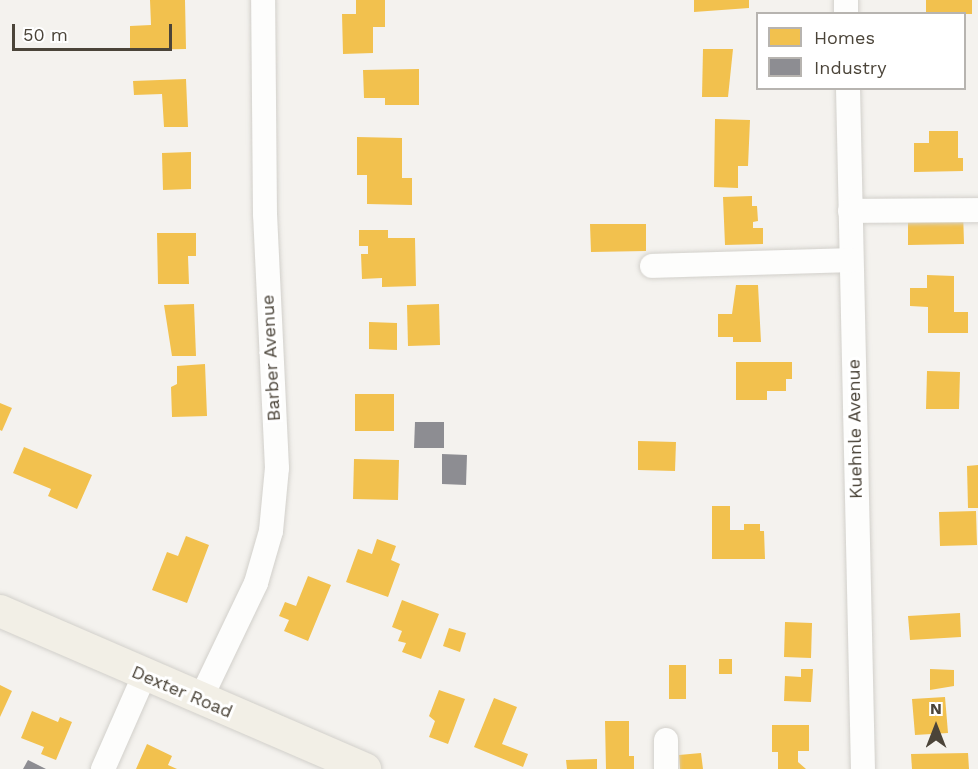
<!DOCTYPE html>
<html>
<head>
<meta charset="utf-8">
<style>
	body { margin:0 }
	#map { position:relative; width:978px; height:769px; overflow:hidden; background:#f4f2ee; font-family:"Work Sans",sans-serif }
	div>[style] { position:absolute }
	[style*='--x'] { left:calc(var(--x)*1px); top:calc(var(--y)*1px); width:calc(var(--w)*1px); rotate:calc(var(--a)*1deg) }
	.homes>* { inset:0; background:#f2c14e }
	.industry>* { inset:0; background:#8d8d92 }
	.roads { filter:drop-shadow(0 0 2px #d2d0cb) drop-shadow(0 0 2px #d2d0cb) }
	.minor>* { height:24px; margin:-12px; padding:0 12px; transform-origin:12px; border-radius:12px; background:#fdfdfc }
	.major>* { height:32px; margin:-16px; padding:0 16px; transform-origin:16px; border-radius:16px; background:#f2efe6 }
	span { translate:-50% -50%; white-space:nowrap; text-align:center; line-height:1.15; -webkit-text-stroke:6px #fff; paint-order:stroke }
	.street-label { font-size:18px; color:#4b4439 }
	.legend { position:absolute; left:756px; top:12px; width:210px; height:78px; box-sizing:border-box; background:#fff; border:2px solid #b7b4b0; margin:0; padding:8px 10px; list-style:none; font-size:18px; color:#4b4439 }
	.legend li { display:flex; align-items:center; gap:12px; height:30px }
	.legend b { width:30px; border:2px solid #b7b4b0 }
	.north { position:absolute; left:906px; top:697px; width:60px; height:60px; -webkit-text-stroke:4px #fff; paint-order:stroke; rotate:0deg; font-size:16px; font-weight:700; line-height:24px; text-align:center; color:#4b4439 }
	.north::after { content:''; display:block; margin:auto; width:21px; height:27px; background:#4b4439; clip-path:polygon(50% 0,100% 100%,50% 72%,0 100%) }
	.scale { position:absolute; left:12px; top:24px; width:160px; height:27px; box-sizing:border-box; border:3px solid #4b4439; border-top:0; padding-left:8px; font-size:18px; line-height:21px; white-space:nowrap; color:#4b4439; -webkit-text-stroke:4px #fff; paint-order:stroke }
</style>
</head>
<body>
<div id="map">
	<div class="homes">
		<i style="clip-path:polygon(150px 0,185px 0,186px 49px,130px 50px,130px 26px,151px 25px)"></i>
		<i style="clip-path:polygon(356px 0,385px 0,385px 27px,373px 27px,373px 53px,343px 54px,342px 14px,356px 14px)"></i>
		<i style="clip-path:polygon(694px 0,749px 0,749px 8px,694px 12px)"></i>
		<i style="clip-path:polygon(926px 0,972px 0,972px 14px,926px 14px)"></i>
		<i style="clip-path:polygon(703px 49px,733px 49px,728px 97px,702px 97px)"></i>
		<i style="clip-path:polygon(419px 69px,419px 105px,385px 105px,385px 98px,364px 98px,363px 70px)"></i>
		<i style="clip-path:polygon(186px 79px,188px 127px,164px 127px,162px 94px,134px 95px,133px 81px)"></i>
		<i style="clip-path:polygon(715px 119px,750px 120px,748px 166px,738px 166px,738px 188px,714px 187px)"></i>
		<i style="clip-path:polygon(929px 131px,958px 131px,958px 158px,963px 158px,963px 171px,914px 172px,914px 143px,929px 143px)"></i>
		<i style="clip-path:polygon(357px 137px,402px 138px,402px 178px,412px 178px,412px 205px,367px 204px,367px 175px,357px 175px)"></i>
		<i style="clip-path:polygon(191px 152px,191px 189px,163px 190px,162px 153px)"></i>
		<i style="clip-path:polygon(752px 196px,752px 206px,757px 206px,758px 221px,753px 222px,753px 228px,763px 228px,763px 244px,725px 245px,723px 197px)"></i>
		<i style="clip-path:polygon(963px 211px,964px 244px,908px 245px,908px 212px)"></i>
		<i style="clip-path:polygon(590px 224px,646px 224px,646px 251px,591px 252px)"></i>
		<i style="clip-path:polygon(359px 230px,388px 230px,388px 238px,415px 238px,416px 286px,382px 287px,382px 278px,362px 279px,361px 254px,368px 254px,368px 246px,359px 246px)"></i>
		<i style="clip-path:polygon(157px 233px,196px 233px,196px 256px,188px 256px,189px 284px,158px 284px)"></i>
		<i style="clip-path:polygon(927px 275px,954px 276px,954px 312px,968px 312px,968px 333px,928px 333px,928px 307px,910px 306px,910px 288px,927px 288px)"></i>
		<i style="clip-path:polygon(736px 285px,758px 285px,761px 342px,733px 342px,733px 337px,718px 337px,718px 314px,732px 314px)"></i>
		<i style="clip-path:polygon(194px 304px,196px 356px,172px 356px,164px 305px)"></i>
		<i style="clip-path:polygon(439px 304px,440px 345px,408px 346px,407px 305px)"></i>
		<i style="clip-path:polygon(369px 322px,397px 323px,397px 350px,369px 349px)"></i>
		<i style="clip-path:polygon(736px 362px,792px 362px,792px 379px,786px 379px,786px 391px,767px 391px,767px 400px,736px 400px)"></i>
		<i style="clip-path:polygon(205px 364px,207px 416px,172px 417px,171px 387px,177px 384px,177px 366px)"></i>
		<i style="clip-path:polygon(927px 371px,960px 372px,959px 409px,926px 409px)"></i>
		<i style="clip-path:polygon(355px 394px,394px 394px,394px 431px,355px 431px)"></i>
		<i style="clip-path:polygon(0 403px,12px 408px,2px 431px,0 430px)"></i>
		<i style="clip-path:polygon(638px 441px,676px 442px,675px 471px,638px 470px)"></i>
		<i style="clip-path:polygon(24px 447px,92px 475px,77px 509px,48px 496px,51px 489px,13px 473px)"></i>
		<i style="clip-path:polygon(354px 459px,399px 460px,398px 500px,353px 499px)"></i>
		<i style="clip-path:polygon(978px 465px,978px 508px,968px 508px,967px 466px)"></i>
		<i style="clip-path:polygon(712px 506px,730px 506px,730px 530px,744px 530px,744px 524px,760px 524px,760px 531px,764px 531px,765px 559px,712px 559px)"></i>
		<i style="clip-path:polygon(976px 511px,977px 545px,940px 546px,939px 512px)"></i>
		<i style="clip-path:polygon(186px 536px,209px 545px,187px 603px,152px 590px,167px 552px,178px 556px)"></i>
		<i style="clip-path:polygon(377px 539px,396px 546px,391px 560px,400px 564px,388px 597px,346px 582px,358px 549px,372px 554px)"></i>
		<i style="clip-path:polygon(308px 576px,331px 585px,308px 641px,284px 631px,289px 620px,279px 616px,285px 602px,296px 606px)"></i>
		<i style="clip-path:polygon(402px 600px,439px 614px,421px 659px,402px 652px,406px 643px,398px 641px,402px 631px,392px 627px)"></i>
		<i style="clip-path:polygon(960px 613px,961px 637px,910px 640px,908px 616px)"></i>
		<i style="clip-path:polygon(785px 622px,812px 623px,811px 658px,784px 657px)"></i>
		<i style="clip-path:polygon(449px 628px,466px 633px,460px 652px,443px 646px)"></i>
		<i style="clip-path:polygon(719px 659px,732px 659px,732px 674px,719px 674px)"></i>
		<i style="clip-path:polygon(669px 665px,686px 665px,686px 699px,669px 699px)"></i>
		<i style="clip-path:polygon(801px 669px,813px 669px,811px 702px,784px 701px,785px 676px,801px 677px)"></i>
		<i style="clip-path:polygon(930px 669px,954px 670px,954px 686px,930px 690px)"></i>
		<i style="clip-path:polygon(0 685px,12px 691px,0 717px)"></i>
		<i style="clip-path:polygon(439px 690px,465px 699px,448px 744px,429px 737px,435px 721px,429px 716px)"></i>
		<i style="clip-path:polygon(945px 697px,948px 733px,915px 735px,912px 699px)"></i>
		<i style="clip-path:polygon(494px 698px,517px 707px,502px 744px,528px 754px,523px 767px,474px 747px)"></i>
		<i style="clip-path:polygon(32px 711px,58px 722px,60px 717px,72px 722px,56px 760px,41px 754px,44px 747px,21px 738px)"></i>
		<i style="clip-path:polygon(605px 721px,629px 721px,629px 756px,634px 756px,634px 769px,606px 769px)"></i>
		<i style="clip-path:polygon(772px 725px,809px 725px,809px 751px,798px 751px,798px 762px,806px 769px,778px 769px,778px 752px,772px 752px)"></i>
		<i style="clip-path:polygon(147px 744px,172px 756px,168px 765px,177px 769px,136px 769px)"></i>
		<i style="clip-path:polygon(701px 753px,703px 769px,680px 769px,679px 755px)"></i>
		<i style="clip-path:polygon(968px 753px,969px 769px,912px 769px,911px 754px)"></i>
		<i style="clip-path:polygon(597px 759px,597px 769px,567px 769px,566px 760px)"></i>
	</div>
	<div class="industry">
		<i style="clip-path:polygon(415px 422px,444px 422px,444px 448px,414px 448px)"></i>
		<i style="clip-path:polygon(442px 454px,467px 455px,466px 485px,442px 484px)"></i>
		<i style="clip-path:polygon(28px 760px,46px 769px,23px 769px)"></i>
	</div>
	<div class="roads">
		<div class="minor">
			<i style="--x:846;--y:0;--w:14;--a:90"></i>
			<i style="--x:848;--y:88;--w:681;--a:88.74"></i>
			<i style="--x:850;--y:211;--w:128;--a:-0.4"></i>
			<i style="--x:652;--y:266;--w:199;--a:-1.7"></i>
			<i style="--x:200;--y:700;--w:130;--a:-64.4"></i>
			<i style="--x:256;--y:583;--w:54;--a:-73.9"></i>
			<i style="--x:271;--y:531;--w:63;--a:-84.6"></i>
			<i style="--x:277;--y:468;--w:253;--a:-92.7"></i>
			<i style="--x:265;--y:215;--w:215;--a:-90.5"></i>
			<i style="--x:103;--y:769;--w:102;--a:-66.2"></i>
			<i style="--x:666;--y:769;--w:29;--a:-90"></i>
		</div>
		<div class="major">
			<i style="--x:0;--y:611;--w:398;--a:23.4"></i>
		</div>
	</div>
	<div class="street-label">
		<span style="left:271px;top:358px;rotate:-93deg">Barber Avenue</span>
		<span style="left:855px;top:429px;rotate:-91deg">Kuehnle Avenue</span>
		<span style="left:182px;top:692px;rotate:23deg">Dexter Road</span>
	</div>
	<ul class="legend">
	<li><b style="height:16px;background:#f2c14e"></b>Homes</li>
	<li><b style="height:16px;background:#8d8d92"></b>Industry</li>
	</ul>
	<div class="north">N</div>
	<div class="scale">50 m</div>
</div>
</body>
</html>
